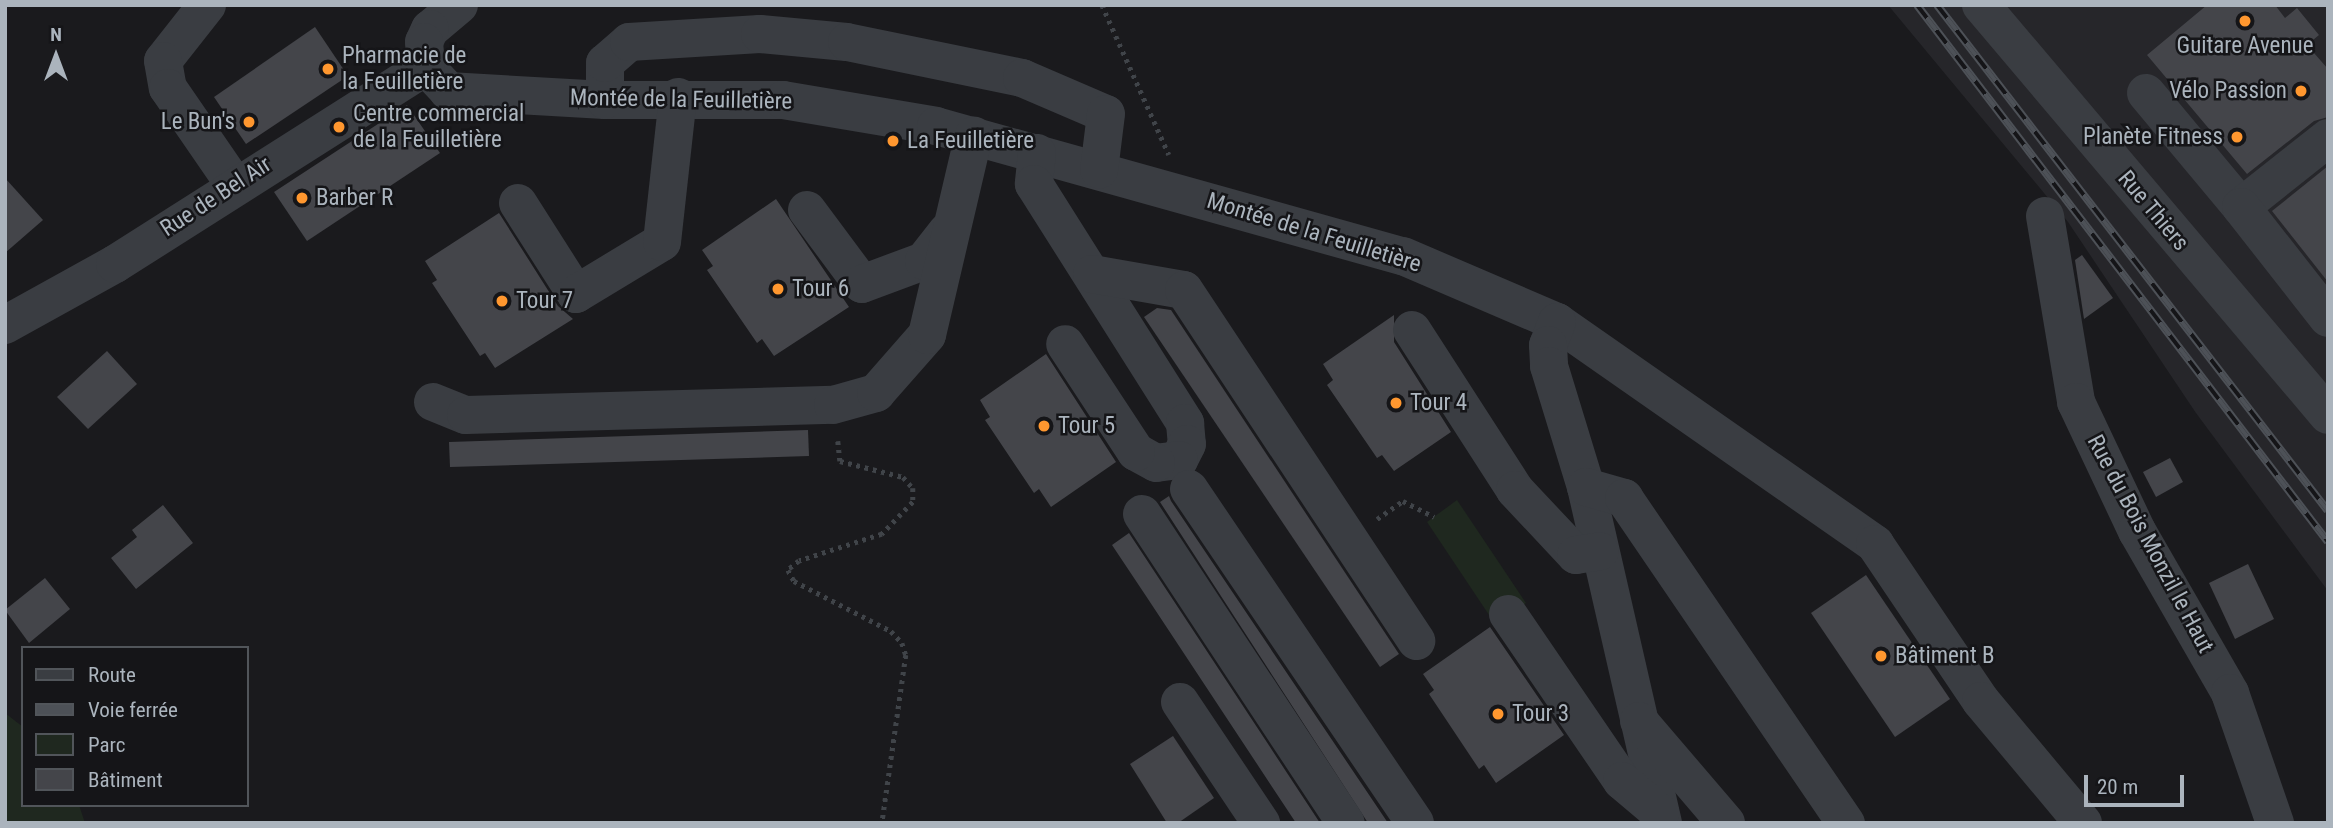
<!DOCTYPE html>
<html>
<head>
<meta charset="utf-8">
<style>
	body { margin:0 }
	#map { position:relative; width:2333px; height:828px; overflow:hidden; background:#1a1a1d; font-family:"Roboto Condensed",sans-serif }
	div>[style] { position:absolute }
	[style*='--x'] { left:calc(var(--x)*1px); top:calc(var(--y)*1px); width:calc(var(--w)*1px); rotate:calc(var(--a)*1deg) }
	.built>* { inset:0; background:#26262a }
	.green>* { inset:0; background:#1f281f }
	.building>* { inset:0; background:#44454a }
	.path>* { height:4.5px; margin-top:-2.25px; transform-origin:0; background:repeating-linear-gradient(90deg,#404449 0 3.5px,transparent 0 8.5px) }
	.minor>* { height:38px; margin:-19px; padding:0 19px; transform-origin:19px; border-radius:19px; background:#3a3d42 }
	.rail>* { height:8px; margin-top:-4px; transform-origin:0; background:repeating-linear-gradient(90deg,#151518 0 16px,#4d5157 0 32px); box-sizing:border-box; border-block:2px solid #4d5157 }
	.dots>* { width:19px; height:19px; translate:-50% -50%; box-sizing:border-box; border:4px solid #151518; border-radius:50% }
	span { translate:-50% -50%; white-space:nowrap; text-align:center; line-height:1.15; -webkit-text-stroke:5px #151518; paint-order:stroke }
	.poi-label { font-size:23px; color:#abb4bd }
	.left { translate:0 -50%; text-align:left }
	.right { translate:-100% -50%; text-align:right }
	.street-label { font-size:23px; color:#abb4bd }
	.frame { position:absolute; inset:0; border:7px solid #abb4bd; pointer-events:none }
	.legend { position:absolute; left:21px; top:646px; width:228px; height:161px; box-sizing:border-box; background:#151518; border:2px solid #51555a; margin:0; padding:9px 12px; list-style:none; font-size:21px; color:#abb4bd }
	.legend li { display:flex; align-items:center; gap:14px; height:35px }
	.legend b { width:35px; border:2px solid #51555a }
	.north { position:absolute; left:21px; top:21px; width:70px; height:70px; -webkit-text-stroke:5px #151518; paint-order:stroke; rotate:0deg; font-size:19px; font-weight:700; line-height:28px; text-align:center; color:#abb4bd }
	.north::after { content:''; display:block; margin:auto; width:24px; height:32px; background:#abb4bd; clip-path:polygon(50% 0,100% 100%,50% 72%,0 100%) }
	.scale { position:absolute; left:2084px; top:775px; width:100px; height:32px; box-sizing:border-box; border:4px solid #abb4bd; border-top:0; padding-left:9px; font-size:21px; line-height:24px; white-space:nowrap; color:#abb4bd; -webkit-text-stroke:5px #151518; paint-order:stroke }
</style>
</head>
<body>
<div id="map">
	<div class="built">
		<i style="clip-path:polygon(1888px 5px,2328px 5px,2328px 591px,2196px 413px,2068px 222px)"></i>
	</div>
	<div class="green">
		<i style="clip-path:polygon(1457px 500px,1526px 603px,1495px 624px,1427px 522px)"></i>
		<i style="clip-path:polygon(5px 713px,23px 727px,23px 805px,79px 805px,85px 823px,5px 823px)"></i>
	</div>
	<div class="building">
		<i style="clip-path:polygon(2207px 5px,2275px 5px,2285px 18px,2297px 8px,2319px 35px,2307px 45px,2328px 69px,2328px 117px,2314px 121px,2247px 174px,2147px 55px)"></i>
		<i style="clip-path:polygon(315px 27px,348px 76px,246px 144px,214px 97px)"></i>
		<i style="clip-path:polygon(407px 105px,440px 153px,307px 241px,274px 192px)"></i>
		<i style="clip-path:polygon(2328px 166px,2328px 282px,2272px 211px)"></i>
		<i style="clip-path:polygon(5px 178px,43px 220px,5px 253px)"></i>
		<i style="clip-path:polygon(776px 199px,849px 307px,774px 356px,762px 339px,757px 343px,707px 270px,713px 266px,702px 250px)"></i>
		<i style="clip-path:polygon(499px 213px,558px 306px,573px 319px,495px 368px,485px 353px,480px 356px,432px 283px,437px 280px,425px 261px)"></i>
		<i style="clip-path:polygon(2082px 255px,2113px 298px,2084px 319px,2075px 260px)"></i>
		<i style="clip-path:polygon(1157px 308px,1171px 310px,1399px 654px,1380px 667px,1144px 317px)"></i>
		<i style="clip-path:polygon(1394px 315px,1394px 342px,1451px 432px,1394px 471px,1382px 455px,1377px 458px,1327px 385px,1333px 380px,1323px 364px)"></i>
		<i style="clip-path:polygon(107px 351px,137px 384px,88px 429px,57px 397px)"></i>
		<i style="clip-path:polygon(1046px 354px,1116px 462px,1051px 507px,1039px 489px,1034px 493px,985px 420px,990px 417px,980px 400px)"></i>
		<i style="clip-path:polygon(808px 430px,809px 456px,450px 467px,449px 442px)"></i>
		<i style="clip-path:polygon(2170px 458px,2183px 482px,2156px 497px,2143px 472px)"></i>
		<i style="clip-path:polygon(1169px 496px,1171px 501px,1388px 823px,1368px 823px,1160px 502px)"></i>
		<i style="clip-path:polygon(163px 505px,193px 543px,136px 589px,111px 558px,137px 537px,132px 530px)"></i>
		<i style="clip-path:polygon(1129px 533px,1320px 823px,1296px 823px,1146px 596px,1112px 545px)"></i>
		<i style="clip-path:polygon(2248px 564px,2274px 619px,2235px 639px,2209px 583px)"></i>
		<i style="clip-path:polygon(1866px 575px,1950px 699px,1895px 737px,1811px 613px)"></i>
		<i style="clip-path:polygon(45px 578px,70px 609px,29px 643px,5px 610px)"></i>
		<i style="clip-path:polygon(1490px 627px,1564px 735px,1496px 783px,1484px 765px,1479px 769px,1429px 694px,1434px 690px,1423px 674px)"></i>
		<i style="clip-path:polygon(1173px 736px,1214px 798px,1178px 823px,1167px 823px,1130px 764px)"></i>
	</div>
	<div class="path">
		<i style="--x:1102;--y:5;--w:164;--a:65.9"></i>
		<i style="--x:838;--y:441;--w:20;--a:84"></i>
		<i style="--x:840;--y:461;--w:65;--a:14.3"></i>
		<i style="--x:903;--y:477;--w:15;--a:48"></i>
		<i style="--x:913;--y:488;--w:14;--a:90"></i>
		<i style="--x:913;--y:502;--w:45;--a:134.1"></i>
		<i style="--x:882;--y:534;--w:87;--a:162"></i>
		<i style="--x:799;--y:561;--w:14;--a:141"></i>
		<i style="--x:788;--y:570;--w:13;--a:61"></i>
		<i style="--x:794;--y:581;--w:109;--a:27.3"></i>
		<i style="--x:891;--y:631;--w:16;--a:47"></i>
		<i style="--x:902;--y:643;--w:13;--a:72"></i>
		<i style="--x:906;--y:655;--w:170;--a:98.1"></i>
		<i style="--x:1377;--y:519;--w:32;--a:-35"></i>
		<i style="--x:1403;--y:501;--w:35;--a:27"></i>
	</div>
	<div class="minor">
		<i style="--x:207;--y:5;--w:71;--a:128.2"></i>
		<i style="--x:163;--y:61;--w:27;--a:80"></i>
		<i style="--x:168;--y:88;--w:116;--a:55.5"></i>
		<i style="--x:459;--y:5;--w:38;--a:140"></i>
		<i style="--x:430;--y:29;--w:14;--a:115"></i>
		<i style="--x:424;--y:42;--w:25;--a:85"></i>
		<i style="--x:426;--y:67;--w:33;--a:47"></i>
		<i style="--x:448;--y:91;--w:157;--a:3.3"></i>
		<i style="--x:605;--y:100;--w:178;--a:0"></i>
		<i style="--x:783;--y:100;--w:155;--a:9.6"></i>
		<i style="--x:936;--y:126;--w:485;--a:15.6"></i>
		<i style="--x:1403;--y:256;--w:168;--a:23.2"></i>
		<i style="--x:1557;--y:322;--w:388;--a:34.9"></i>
		<i style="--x:1875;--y:544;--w:189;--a:56"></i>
		<i style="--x:1981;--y:701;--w:159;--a:50.1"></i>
		<i style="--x:1981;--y:5;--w:537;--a:49.76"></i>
		<i style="--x:2146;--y:93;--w:148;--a:50.2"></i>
		<i style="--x:2241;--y:207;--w:111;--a:-38.4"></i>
		<i style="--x:605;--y:100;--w:37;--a:-90"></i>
		<i style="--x:605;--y:63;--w:32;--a:-41"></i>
		<i style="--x:629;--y:42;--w:131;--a:-3.5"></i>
		<i style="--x:760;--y:34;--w:87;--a:5.3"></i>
		<i style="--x:847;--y:42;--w:179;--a:11.6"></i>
		<i style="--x:1022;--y:78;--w:91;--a:23.2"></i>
		<i style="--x:1106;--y:114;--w:56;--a:97.1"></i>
		<i style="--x:1037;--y:153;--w:31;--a:96"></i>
		<i style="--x:1034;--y:184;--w:283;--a:57.7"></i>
		<i style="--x:1185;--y:423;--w:21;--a:85"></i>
		<i style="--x:1187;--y:444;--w:18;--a:117"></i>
		<i style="--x:1179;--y:460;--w:23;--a:173"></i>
		<i style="--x:1156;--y:463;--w:23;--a:-151"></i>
		<i style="--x:1136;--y:452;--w:129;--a:-123.3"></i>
		<i style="--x:518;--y:203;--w:108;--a:57.5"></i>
		<i style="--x:576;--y:294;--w:100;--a:-31.2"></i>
		<i style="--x:662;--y:242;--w:146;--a:-83.7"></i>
		<i style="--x:2241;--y:207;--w:141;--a:51.9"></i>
		<i style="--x:807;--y:210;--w:92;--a:53.4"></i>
		<i style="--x:862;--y:284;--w:66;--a:-20.4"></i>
		<i style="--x:924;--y:261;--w:37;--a:-52"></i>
		<i style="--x:2045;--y:216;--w:189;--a:80.5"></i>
		<i style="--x:2076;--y:402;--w:143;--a:64.7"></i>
		<i style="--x:2137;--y:531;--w:187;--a:60.1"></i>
		<i style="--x:2230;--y:693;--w:138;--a:70.9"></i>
		<i style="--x:1092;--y:274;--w:93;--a:9.9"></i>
		<i style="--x:1184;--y:290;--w:421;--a:56.5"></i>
		<i style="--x:1557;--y:322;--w:25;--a:111"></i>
		<i style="--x:1548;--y:345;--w:21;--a:87"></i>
		<i style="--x:1549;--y:366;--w:127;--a:73"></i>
		<i style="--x:1586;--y:487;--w:345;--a:77.1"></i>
		<i style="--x:5;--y:325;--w:126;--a:-29"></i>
		<i style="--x:115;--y:264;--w:368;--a:-32.4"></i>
		<i style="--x:1412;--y:330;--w:190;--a:57.2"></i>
		<i style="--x:1515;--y:490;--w:89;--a:46.8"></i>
		<i style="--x:1576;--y:555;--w:24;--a:-9"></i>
		<i style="--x:433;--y:402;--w:35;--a:22"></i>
		<i style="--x:466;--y:415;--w:367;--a:-1.6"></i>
		<i style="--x:833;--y:405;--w:45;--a:-15.6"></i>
		<i style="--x:876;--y:393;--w:77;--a:-48.7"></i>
		<i style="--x:927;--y:335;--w:205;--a:-76.8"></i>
		<i style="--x:1586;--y:487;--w:40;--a:16"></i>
		<i style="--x:1624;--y:498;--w:394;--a:55.7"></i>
		<i style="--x:1189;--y:489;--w:403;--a:55.9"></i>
		<i style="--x:1142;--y:514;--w:370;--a:56.6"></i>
		<i style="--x:1508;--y:614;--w:202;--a:55.7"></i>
		<i style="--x:1622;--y:781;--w:50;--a:40.1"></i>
		<i style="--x:1180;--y:702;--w:146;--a:56.2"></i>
		<i style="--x:1639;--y:721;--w:134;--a:49.5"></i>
	</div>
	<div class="rail">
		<i style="--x:1917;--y:5;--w:676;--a:52.57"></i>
		<i style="--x:1937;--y:5;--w:639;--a:52.31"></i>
	</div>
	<div class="dots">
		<i style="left:2245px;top:21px;background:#ff972f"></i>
		<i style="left:328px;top:69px;background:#ff972f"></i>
		<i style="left:2301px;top:91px;background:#ff972f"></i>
		<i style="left:249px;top:122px;background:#ff972f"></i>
		<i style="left:339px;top:127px;background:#ff972f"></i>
		<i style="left:2237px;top:137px;background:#ff972f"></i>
		<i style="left:893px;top:141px;background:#ff972f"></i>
		<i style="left:302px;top:198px;background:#ff972f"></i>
		<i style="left:778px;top:289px;background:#ff972f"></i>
		<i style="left:502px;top:301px;background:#ff972f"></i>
		<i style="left:1396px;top:403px;background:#ff972f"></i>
		<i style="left:1044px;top:426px;background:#ff972f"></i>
		<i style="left:1881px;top:656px;background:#ff972f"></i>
		<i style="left:1498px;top:714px;background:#ff972f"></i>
	</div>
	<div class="poi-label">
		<span style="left:2245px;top:46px">Guitare Avenue</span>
		<span class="left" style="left:342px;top:69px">Pharmacie de<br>la Feuilletière</span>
		<span class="right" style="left:2287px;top:91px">Vélo Passion</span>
		<span class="left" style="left:353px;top:127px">Centre commercial<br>de la Feuilletière</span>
		<span class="right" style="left:235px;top:122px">Le Bun's</span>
		<span class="right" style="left:2223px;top:137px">Planète Fitness</span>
		<span class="left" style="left:907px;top:141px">La Feuilletière</span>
		<span class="left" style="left:316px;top:198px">Barber R</span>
		<span class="left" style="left:792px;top:289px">Tour 6</span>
		<span class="left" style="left:516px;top:301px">Tour 7</span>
		<span class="left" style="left:1410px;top:403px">Tour 4</span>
		<span class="left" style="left:1058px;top:426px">Tour 5</span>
		<span class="left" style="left:1895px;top:656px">Bâtiment B</span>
		<span class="left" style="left:1512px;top:714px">Tour 3</span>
	</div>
	<div class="street-label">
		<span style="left:681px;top:100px;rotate:1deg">Montée de la Feuilletière</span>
		<span style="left:216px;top:197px;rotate:-33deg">Rue de Bel Air</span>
		<span style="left:2153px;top:211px;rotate:50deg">Rue Thiers</span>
		<span style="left:1314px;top:233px;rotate:17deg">Montée de la Feuilletière</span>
		<span style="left:2150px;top:544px;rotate:62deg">Rue du Bois Monzil le Haut</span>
	</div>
	<div class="frame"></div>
	<ul class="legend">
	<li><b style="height:9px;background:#3a3d42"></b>Route</li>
	<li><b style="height:9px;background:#4d5157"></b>Voie ferrée</li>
	<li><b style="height:19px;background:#1f281f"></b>Parc</li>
	<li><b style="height:19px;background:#44454a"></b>Bâtiment</li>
	</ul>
	<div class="north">N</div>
	<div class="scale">20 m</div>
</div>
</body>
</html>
